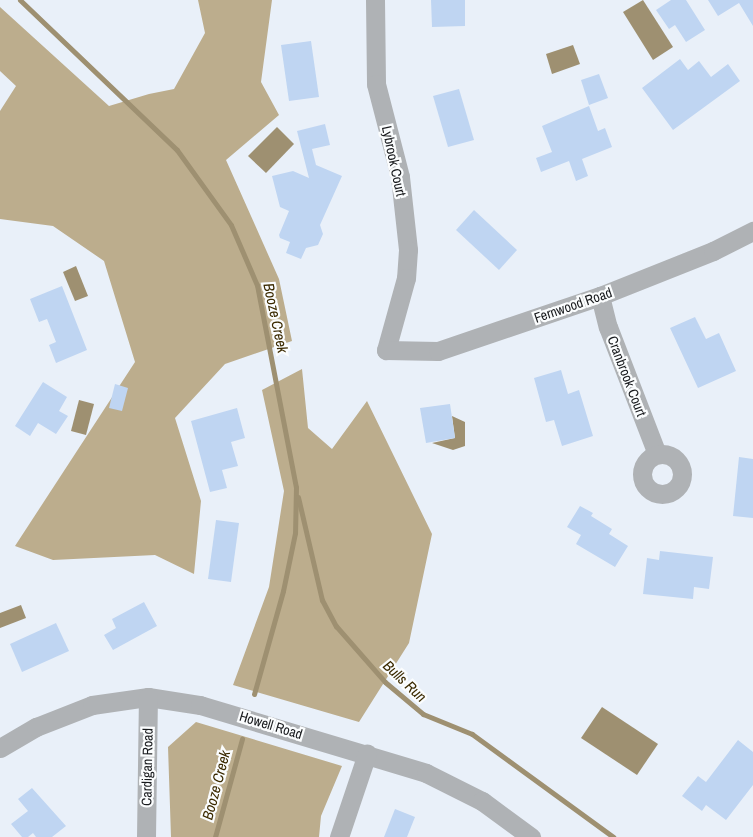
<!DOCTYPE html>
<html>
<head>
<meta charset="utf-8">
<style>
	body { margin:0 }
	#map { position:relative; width:753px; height:837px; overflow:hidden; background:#e9f0f9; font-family:"Archivo Narrow",sans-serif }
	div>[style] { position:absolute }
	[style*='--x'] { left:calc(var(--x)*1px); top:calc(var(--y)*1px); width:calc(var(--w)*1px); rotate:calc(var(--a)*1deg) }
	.forest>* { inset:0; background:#bcad8d }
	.water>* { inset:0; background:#9e9071 }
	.stream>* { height:5px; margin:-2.5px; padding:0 2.5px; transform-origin:2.5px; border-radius:2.5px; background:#9e9071 }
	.building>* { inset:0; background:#bfd5f2 }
	.minor>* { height:19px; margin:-9.5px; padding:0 9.5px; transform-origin:9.5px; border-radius:9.5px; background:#afb2b5 }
	.minor>.ring { margin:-9.5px; padding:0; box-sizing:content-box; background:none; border:19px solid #afb2b5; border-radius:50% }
	span { translate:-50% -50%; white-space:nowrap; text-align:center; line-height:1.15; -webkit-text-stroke:4.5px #fbfdfe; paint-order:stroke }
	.street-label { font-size:14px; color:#181a1d }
	.water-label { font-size:15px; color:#3b2a00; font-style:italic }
</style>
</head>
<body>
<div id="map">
	<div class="forest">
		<i style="clip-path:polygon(198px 0,272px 0,261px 82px,279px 115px,226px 160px,279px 279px,292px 341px,225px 364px,175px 418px,201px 501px,194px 574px,155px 555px,53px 560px,15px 546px,135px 362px,104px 261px,53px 226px,0 219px,0 111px,16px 86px,0 71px,0 7px,109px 106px,149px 94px,174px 89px,205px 33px)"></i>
		<i style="clip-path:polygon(302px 369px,308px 428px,332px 449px,367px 401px,432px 534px,409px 643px,359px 722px,233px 685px,269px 587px,284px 491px,262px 390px)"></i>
		<i style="clip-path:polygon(196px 722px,342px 766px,321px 816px,319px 837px,171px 837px,168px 747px)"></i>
	</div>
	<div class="water">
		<i style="clip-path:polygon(643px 0,673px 47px,653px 60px,623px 12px)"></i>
		<i style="clip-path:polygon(573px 45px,580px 64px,552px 74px,546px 54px)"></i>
		<i style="clip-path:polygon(277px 127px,294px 144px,266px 173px,248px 156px)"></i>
		<i style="clip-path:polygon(76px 266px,88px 296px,75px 301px,63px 272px)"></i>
		<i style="clip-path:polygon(79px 400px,94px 404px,86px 435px,71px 431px)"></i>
		<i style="clip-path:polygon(452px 416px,465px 422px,465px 446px,453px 450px,432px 443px,455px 438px)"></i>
		<i style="clip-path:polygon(21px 605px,26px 618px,0 628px,0 613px)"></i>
		<i style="clip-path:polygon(602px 707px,658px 744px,637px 775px,581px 738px)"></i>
	</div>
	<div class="stream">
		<i style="--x:20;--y:0;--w:217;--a:43.7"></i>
		<i style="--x:177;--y:150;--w:92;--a:54.2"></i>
		<i style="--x:231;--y:225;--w:65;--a:66.6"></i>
		<i style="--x:257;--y:285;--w:206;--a:79.1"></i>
		<i style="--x:296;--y:487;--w:46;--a:91.2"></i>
		<i style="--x:295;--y:533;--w:59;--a:101.7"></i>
		<i style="--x:283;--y:591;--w:107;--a:105.7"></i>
		<i style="--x:298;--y:497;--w:106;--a:76.9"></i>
		<i style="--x:322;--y:600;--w:30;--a:62"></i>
		<i style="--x:336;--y:626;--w:74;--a:48.8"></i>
		<i style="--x:385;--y:682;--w:50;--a:40.1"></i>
		<i style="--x:423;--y:714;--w:53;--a:22.2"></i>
		<i style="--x:472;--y:734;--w:175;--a:36.1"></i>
		<i style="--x:215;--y:837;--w:102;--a:-74.6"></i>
	</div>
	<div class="building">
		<i style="clip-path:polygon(431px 0,465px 0,465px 26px,432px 27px)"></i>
		<i style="clip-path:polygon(671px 0,686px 0,705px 30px,686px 42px,675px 25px,669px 29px,656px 10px)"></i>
		<i style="clip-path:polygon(708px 0,753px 0,753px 26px,739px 3px,718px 16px)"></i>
		<i style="clip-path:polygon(311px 41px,319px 97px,289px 101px,281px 45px)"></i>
		<i style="clip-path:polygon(680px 59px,688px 70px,699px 61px,711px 77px,728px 64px,740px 81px,673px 130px,642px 88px)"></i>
		<i style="clip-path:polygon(599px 74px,608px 98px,589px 105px,581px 80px)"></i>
		<i style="clip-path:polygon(459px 89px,474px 140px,448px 147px,433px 96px)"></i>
		<i style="clip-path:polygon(589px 106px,598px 131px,605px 128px,612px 147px,582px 159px,588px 176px,576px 181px,569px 161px,541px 172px,536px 158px,552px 152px,542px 126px)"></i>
		<i style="clip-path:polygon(325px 124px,330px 145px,312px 149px,316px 165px,342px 176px,320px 225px,323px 234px,318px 245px,306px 248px,301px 259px,286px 253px,290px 242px,280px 238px,279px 235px,289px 211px,280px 207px,272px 176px,293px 171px,309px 178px,297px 131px)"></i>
		<i style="clip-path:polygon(474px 210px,517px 250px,499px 270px,456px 230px)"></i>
		<i style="clip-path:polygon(62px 286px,87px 350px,56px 363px,49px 345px,56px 342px,47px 319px,39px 322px,30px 299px)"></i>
		<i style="clip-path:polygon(695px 317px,706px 339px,719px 333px,736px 371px,698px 388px,670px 328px)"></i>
		<i style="clip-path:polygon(561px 370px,568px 394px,579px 390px,593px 436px,562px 446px,554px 420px,546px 422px,534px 378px)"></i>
		<i style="clip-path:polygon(43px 382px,67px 397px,59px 411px,68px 416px,56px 434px,38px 423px,30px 436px,15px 426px)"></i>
		<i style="clip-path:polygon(115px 384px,128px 388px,122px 411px,109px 408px)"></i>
		<i style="clip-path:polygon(450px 404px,455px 438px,426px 443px,420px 408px)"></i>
		<i style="clip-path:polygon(237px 408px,245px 438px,231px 442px,238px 466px,222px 470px,227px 488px,210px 492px,191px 421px)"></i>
		<i style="clip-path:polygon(739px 457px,753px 459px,753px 518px,733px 516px)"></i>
		<i style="clip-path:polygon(580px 506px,593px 513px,591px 516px,612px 529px,609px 534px,628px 546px,615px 567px,576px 544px,581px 535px,567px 527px)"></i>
		<i style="clip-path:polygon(216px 520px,239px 523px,231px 582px,208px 579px)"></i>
		<i style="clip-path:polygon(660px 551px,713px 557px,709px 589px,694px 587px,693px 599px,643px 594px,647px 558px,659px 560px)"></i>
		<i style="clip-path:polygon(144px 602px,157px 626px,113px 650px,104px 635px,116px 628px,112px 619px)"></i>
		<i style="clip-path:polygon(56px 623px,69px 651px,22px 672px,10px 644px)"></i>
		<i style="clip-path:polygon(738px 740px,753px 752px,753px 785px,726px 820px,706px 805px,702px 811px,682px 796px,698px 776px,706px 782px)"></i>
		<i style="clip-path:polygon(32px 788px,66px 826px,52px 837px,36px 837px,33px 833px,28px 837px,22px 837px,11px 824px,28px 811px,18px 799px)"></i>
		<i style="clip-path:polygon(395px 809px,415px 817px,407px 837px,384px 837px)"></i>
	</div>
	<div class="minor">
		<i style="--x:375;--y:0;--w:84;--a:89.3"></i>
		<i style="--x:376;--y:84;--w:96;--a:75.5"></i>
		<i style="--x:400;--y:177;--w:73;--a:83.7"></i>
		<i style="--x:408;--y:250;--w:28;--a:94"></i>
		<i style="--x:406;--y:278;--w:75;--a:105.5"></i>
		<i style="--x:386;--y:350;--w:52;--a:1.1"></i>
		<i style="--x:438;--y:351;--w:171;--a:-18.8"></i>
		<i style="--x:600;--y:296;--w:122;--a:-21.7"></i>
		<i style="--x:713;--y:251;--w:45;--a:-26.6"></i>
		<i style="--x:600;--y:296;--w:32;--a:76"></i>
		<i style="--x:608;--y:327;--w:136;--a:68.9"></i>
		<i class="ring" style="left:642px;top:454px;width:21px;height:21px"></i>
		<i style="--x:0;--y:748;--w:42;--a:-30.3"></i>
		<i style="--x:36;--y:727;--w:60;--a:-21.4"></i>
		<i style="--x:92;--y:705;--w:57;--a:-8.1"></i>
		<i style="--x:148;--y:697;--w:53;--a:8.7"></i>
		<i style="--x:200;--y:705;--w:236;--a:16.7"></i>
		<i style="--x:426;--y:773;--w:63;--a:26.6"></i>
		<i style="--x:482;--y:801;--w:61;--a:36.3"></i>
		<i style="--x:146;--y:837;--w:140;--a:-89.2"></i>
		<i style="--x:339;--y:837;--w:88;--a:-71.4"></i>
	</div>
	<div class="street-label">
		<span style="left:394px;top:161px;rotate:78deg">Lybrook Court</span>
		<span style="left:573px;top:305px;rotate:-19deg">Fernwood Road</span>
		<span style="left:627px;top:376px;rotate:69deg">Cranbrook Court</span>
		<span style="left:271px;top:725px;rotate:17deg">Howell Road</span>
		<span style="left:147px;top:767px;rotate:-89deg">Cardigan Road</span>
	</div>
	<div class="water-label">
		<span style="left:276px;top:318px;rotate:78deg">Booze Creek</span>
		<span style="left:405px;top:681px;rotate:43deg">Bulls Run</span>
		<span style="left:216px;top:785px;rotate:-75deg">Booze Creek</span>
	</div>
</div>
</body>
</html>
